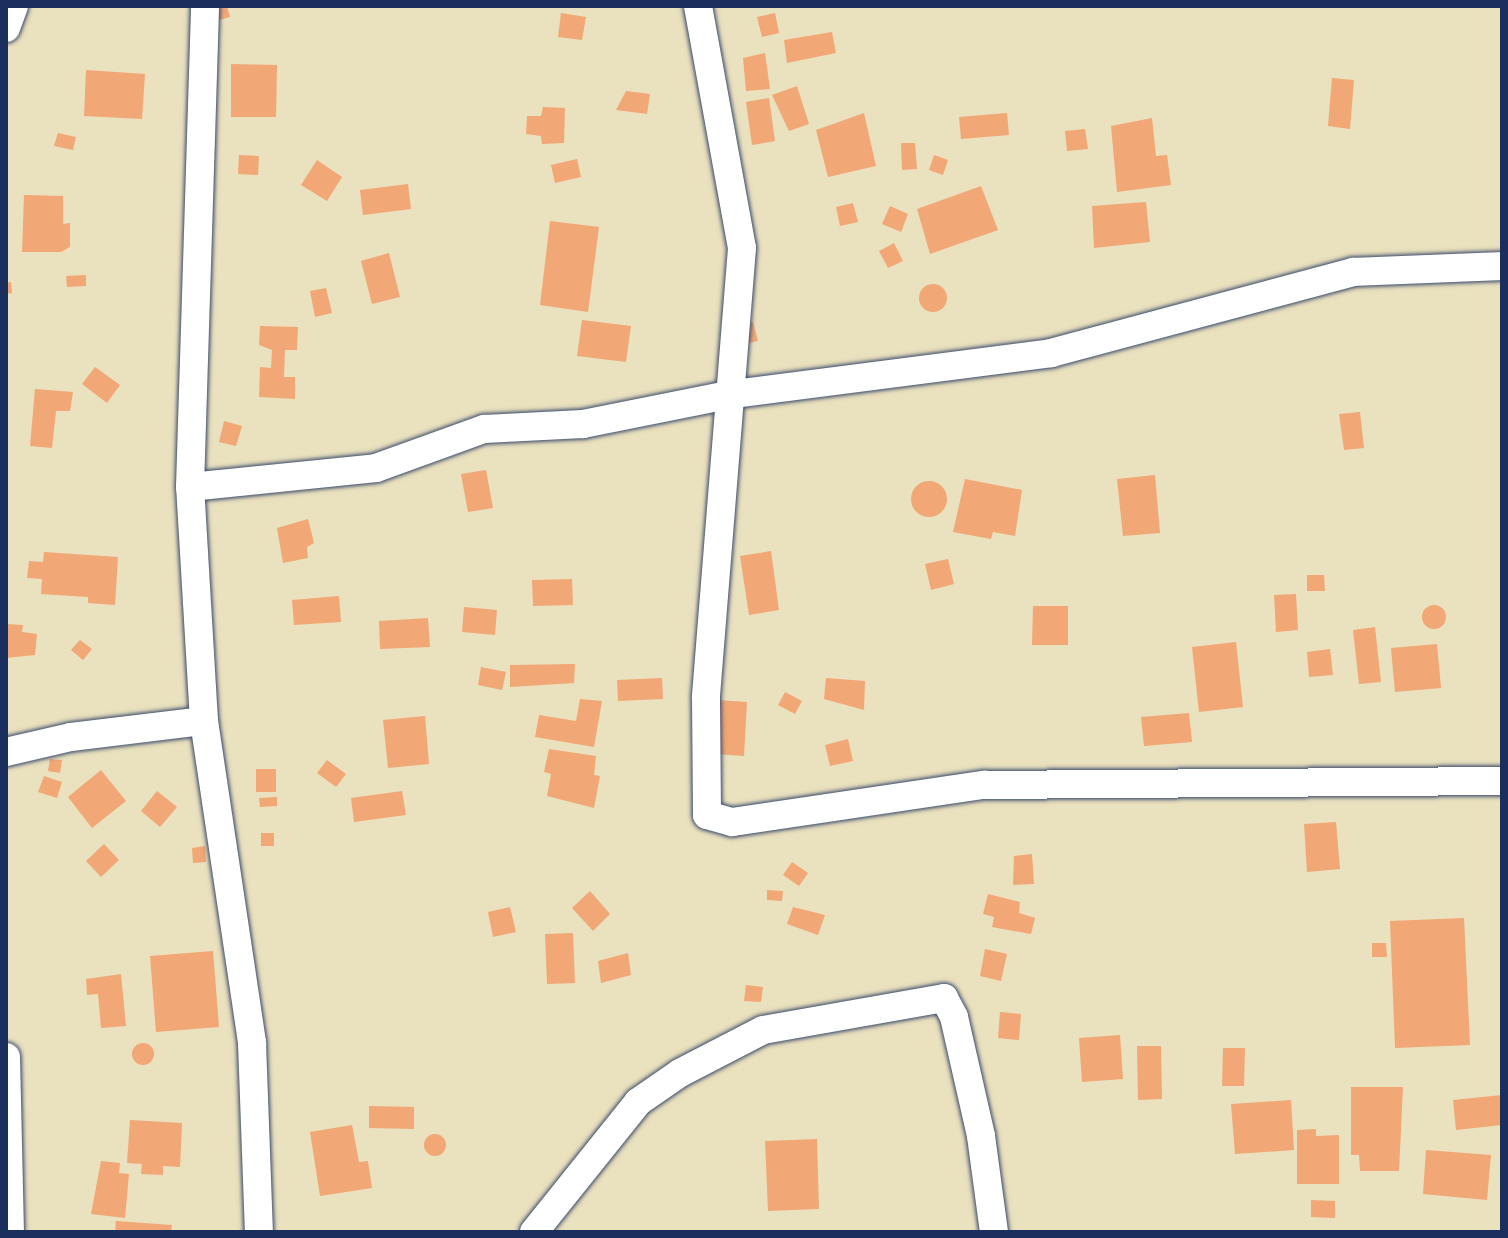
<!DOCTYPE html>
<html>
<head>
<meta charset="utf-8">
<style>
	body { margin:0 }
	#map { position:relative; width:1508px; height:1238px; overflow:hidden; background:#eae1be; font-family:"IM FELL French Canon",serif }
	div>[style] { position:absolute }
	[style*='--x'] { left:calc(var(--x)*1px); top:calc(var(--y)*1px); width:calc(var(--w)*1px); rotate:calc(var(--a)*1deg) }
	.building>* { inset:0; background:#f1a776 }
	.round { border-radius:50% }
	.roads { filter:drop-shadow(0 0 2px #3a4a6c) drop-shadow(0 0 2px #3a4a6c) }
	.minor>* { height:28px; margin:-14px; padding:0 14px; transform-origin:14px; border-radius:14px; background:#fff }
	span { translate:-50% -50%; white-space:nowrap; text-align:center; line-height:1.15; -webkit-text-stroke:8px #fcf5e5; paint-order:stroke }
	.frame { position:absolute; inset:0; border:8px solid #1b2f5e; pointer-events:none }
</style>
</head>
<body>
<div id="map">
	<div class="building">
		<i style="clip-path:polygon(211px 6px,227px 6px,230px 17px,215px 21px)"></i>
		<i style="clip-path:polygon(561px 13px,586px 17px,582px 40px,558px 37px)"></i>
		<i style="clip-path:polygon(775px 13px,779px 33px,762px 37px,757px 17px)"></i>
		<i style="clip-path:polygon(832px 32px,836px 53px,787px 63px,784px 40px)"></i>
		<i style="clip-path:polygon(765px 53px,770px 89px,746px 91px,743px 58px)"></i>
		<i style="clip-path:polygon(231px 64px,277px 65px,276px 117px,231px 117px)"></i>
		<i style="clip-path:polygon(86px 70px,145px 74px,142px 119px,84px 116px)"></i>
		<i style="clip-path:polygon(1332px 78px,1354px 80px,1350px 129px,1328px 126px)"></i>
		<i style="clip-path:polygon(797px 86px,809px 124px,789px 131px,772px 95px)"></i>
		<i style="clip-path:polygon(626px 91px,650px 94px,647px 114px,616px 110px)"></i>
		<i style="clip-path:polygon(769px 98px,775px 141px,752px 145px,746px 102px)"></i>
		<i style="clip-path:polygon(543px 107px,565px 108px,564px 143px,542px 144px,541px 136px,526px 134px,527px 116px,541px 116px)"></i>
		<i style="clip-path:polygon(864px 113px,876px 166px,828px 177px,816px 130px)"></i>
		<i style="clip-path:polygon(1007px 113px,1009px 135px,961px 139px,959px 117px)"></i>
		<i style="clip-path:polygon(1152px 118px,1156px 156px,1167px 155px,1171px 185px,1117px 192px,1111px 126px)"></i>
		<i style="clip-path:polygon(1085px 129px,1088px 149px,1067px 151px,1065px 131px)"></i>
		<i style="clip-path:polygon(58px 133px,76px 137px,73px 150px,54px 146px)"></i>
		<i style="clip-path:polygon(901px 143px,915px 143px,917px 169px,902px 170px)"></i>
		<i style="clip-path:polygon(239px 155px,259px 156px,258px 175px,238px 174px)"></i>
		<i style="clip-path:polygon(934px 155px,948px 160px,943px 175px,929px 170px)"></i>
		<i style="clip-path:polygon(577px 159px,581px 177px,555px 183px,551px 165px)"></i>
		<i style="clip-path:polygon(317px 160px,342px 177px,327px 201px,301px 185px)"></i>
		<i style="clip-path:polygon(408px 184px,411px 209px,363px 215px,360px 190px)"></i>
		<i style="clip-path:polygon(981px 186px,998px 230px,930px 254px,917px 209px)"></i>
		<i style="clip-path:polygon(24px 195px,63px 196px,63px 224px,70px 223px,70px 247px,61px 252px,22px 252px)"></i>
		<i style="clip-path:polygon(1146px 202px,1150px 242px,1094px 248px,1092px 206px)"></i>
		<i style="clip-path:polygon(853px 203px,858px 222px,840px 226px,836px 207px)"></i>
		<i style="clip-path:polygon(890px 206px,908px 214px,901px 232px,882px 224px)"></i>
		<i style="clip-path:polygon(550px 221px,599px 227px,588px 312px,540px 305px)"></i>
		<i style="clip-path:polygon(894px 243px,903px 261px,888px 268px,879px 251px)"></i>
		<i style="clip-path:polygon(389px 253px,400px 297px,372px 304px,361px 261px)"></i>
		<i style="clip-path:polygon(86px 275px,86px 286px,67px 287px,66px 276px)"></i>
		<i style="clip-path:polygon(11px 282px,12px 293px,6px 294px,6px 283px)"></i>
		<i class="round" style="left:919px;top:284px;width:28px;height:28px"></i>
		<i style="clip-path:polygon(326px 288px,332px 313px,315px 317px,310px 291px)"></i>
		<i style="clip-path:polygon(582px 320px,631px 326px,626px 362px,577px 356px)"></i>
		<i style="clip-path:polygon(753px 322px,758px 341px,748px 343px,744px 324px)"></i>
		<i style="clip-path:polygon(260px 326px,298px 327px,297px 350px,285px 350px,284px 377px,295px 377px,295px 399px,259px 397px,260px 367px,271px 368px,272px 350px,259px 345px)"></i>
		<i style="clip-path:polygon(95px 367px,120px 385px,107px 403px,82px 384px)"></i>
		<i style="clip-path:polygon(35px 389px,73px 392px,70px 411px,56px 411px,52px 448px,30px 446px)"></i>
		<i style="clip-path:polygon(1360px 412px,1364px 448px,1344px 450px,1339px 414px)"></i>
		<i style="clip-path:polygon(224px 421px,242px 426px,236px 446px,219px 442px)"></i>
		<i style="clip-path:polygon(486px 470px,493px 508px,468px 512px,461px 474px)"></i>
		<i style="clip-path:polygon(1155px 475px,1160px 533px,1123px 536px,1117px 479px)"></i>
		<i style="clip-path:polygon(965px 479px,1022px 490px,1015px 536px,993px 532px,991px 539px,953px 532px)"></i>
		<i class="round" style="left:911px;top:481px;width:36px;height:36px"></i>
		<i style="clip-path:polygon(308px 519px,314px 543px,307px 547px,308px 558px,283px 563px,277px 528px)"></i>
		<i style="clip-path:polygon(771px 551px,779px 610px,749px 615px,740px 556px)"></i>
		<i style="clip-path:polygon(44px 552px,118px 557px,115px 605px,88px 603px,88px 597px,41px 594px,42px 579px,27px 578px,29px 561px,43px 562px)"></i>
		<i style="clip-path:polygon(948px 559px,954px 584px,931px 590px,925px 564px)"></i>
		<i style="clip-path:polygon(1307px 575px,1324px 575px,1325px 591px,1307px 591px)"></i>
		<i style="clip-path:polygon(572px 579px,573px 605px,533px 606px,532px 580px)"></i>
		<i style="clip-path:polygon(1296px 594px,1298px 630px,1276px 632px,1274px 595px)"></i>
		<i style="clip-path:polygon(339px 596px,341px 622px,294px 625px,292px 600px)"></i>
		<i class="round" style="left:1422px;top:605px;width:24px;height:24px"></i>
		<i style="clip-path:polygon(1033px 606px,1068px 606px,1068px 645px,1032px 645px)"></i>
		<i style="clip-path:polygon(464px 607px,497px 610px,495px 635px,462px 632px)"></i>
		<i style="clip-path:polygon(428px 618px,430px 647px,380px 649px,379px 621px)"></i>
		<i style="clip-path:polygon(6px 624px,23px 625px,22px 632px,37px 634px,35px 655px,6px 658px)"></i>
		<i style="clip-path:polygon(1375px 627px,1381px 682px,1359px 684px,1353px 630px)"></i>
		<i style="clip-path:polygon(80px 640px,92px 649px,83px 660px,71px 650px)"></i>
		<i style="clip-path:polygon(1236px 642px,1243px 707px,1199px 712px,1192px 647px)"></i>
		<i style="clip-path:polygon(1437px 644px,1441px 688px,1395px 692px,1391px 648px)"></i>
		<i style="clip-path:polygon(1330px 649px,1333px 675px,1309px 677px,1307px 652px)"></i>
		<i style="clip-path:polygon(575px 664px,574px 683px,510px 687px,510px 665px)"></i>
		<i style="clip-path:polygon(481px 667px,506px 672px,502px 690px,478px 685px)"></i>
		<i style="clip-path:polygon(662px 678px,663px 699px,618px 701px,617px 680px)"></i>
		<i style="clip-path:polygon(826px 678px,865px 681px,864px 710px,824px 699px)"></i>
		<i style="clip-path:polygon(785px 692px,802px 701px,795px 714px,778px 705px)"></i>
		<i style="clip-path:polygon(580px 699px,602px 701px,594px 747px,535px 737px,539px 715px,576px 721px)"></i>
		<i style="clip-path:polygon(717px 700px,747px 702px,744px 756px,715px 754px)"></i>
		<i style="clip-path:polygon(1189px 713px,1192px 742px,1144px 746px,1141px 717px)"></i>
		<i style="clip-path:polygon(425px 716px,429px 764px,388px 768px,383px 720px)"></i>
		<i style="clip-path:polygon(848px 739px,853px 761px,830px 766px,825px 745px)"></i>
		<i style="clip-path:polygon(549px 749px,596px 756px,594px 775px,600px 776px,594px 808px,547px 796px,551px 774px,544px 772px)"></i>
		<i style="clip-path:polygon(50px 759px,62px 760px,60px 773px,48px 771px)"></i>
		<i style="clip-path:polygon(327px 760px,346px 774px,336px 787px,317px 773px)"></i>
		<i style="clip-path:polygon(256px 769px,276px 769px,276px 792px,256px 792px)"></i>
		<i style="clip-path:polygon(101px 770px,126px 801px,92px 828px,68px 797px)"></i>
		<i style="clip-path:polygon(44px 776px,62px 782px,57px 798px,38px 792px)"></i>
		<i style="clip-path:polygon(157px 791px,177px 807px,160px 827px,141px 811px)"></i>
		<i style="clip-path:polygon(402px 791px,406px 815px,354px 822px,351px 798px)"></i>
		<i style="clip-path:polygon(277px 797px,277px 806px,260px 807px,259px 798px)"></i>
		<i style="clip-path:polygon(1336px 822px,1340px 869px,1307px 872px,1304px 824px)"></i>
		<i style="clip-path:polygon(261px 833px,274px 833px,274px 846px,261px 846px)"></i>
		<i style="clip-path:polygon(104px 844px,119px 860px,101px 877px,86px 861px)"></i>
		<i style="clip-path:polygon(205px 846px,206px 862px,193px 863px,192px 848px)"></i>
		<i style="clip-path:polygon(1032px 854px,1034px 884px,1013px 885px,1014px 856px)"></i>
		<i style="clip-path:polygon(792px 862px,808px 873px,799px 886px,783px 875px)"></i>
		<i style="clip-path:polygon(767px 890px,783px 891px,782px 901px,767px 900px)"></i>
		<i style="clip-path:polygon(590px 891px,610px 914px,593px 931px,572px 908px)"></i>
		<i style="clip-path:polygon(988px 894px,1020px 902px,1019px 913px,1035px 918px,1031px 934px,992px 927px,994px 917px,983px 914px)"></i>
		<i style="clip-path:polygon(510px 907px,516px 932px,493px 937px,488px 912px)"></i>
		<i style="clip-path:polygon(793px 907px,825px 915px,818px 935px,787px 924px)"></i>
		<i style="clip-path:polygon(1464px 918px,1470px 1045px,1395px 1048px,1390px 921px)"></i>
		<i style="clip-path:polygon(573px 933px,575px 983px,547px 984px,545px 934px)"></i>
		<i style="clip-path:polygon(1372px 943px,1386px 943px,1387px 957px,1372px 957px)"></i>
		<i style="clip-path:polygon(985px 949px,1007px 954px,1001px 981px,980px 976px)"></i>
		<i style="clip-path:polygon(213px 951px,219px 1027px,156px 1032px,150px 956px)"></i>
		<i style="clip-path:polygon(628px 953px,631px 975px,601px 983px,598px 961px)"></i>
		<i style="clip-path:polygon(121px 974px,126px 1026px,101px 1028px,98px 994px,87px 995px,86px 979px)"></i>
		<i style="clip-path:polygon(746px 985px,763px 987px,761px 1002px,744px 1001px)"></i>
		<i style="clip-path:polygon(1000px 1012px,1021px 1014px,1019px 1040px,998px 1038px)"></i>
		<i style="clip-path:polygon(1120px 1035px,1123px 1079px,1082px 1082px,1079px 1038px)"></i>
		<i class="round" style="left:132px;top:1043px;width:22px;height:22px"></i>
		<i style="clip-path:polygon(1137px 1046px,1161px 1046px,1162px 1099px,1138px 1100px)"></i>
		<i style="clip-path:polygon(1223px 1048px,1245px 1048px,1244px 1086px,1222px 1086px)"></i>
		<i style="clip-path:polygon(1351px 1087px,1403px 1087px,1399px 1171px,1360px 1171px,1359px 1155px,1351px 1155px)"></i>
		<i style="clip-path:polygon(1502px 1095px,1502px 1125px,1456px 1130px,1453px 1100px)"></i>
		<i style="clip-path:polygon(1291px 1100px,1294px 1150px,1235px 1154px,1231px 1104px)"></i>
		<i style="clip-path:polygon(369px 1106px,414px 1107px,414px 1129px,369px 1128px)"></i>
		<i style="clip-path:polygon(130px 1120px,182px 1123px,180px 1167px,163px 1166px,163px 1175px,141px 1174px,142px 1164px,127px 1163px)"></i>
		<i style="clip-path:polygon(352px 1125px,359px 1162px,368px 1161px,372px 1188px,320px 1196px,310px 1132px)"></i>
		<i style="clip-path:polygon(1316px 1129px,1316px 1136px,1339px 1135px,1339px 1184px,1297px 1184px,1297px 1130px)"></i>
		<i class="round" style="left:424px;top:1134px;width:22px;height:22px"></i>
		<i style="clip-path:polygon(817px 1139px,819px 1209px,768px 1211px,765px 1141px)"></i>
		<i style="clip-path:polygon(1426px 1150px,1491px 1155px,1487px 1200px,1423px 1194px)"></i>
		<i style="clip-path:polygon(101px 1161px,120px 1163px,119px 1173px,129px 1174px,125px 1218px,91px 1214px)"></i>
		<i style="clip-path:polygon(1311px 1200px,1335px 1201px,1335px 1218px,1311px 1217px)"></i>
		<i style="clip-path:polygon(116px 1221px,172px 1225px,171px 1232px,115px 1232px)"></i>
	</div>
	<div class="roads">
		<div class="minor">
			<i style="--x:698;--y:6;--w:246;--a:79.7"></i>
			<i style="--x:742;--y:248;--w:451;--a:94.6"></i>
			<i style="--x:706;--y:698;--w:117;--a:89.5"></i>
			<i style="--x:707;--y:815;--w:26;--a:16"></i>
			<i style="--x:732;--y:822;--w:255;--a:-8.4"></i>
			<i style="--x:984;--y:785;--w:518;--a:-0.44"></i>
			<i style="--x:6;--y:28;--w:23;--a:-70"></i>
			<i style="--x:190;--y:487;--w:481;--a:-88.2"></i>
			<i style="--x:204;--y:721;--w:326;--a:81.5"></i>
			<i style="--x:252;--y:1043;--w:189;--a:87.9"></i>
			<i style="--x:6;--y:752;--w:67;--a:-13"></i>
			<i style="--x:71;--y:737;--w:134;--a:-6.9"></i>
			<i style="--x:204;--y:721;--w:234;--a:-93.4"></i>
			<i style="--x:190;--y:487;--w:187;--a:-5.8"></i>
			<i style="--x:376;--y:468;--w:115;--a:-19.9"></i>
			<i style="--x:484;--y:429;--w:99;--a:-2.9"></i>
			<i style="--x:583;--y:424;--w:153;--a:-11.3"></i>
			<i style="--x:733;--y:394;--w:321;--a:-7.3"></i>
			<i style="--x:1051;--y:353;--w:313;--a:-15"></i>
			<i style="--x:1353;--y:272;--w:149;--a:-2.3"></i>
			<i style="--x:6;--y:1057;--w:175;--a:88.7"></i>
			<i style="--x:534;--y:1232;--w:166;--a:-51.3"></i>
			<i style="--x:638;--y:1102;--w:51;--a:-34.6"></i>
			<i style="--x:680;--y:1073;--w:93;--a:-27.4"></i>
			<i style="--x:763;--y:1030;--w:184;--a:-10"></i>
			<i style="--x:944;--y:998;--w:21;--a:62"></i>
			<i style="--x:954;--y:1017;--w:122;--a:77.2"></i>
			<i style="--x:981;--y:1136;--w:97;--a:82.3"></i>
		</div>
	</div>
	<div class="frame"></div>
</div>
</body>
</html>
